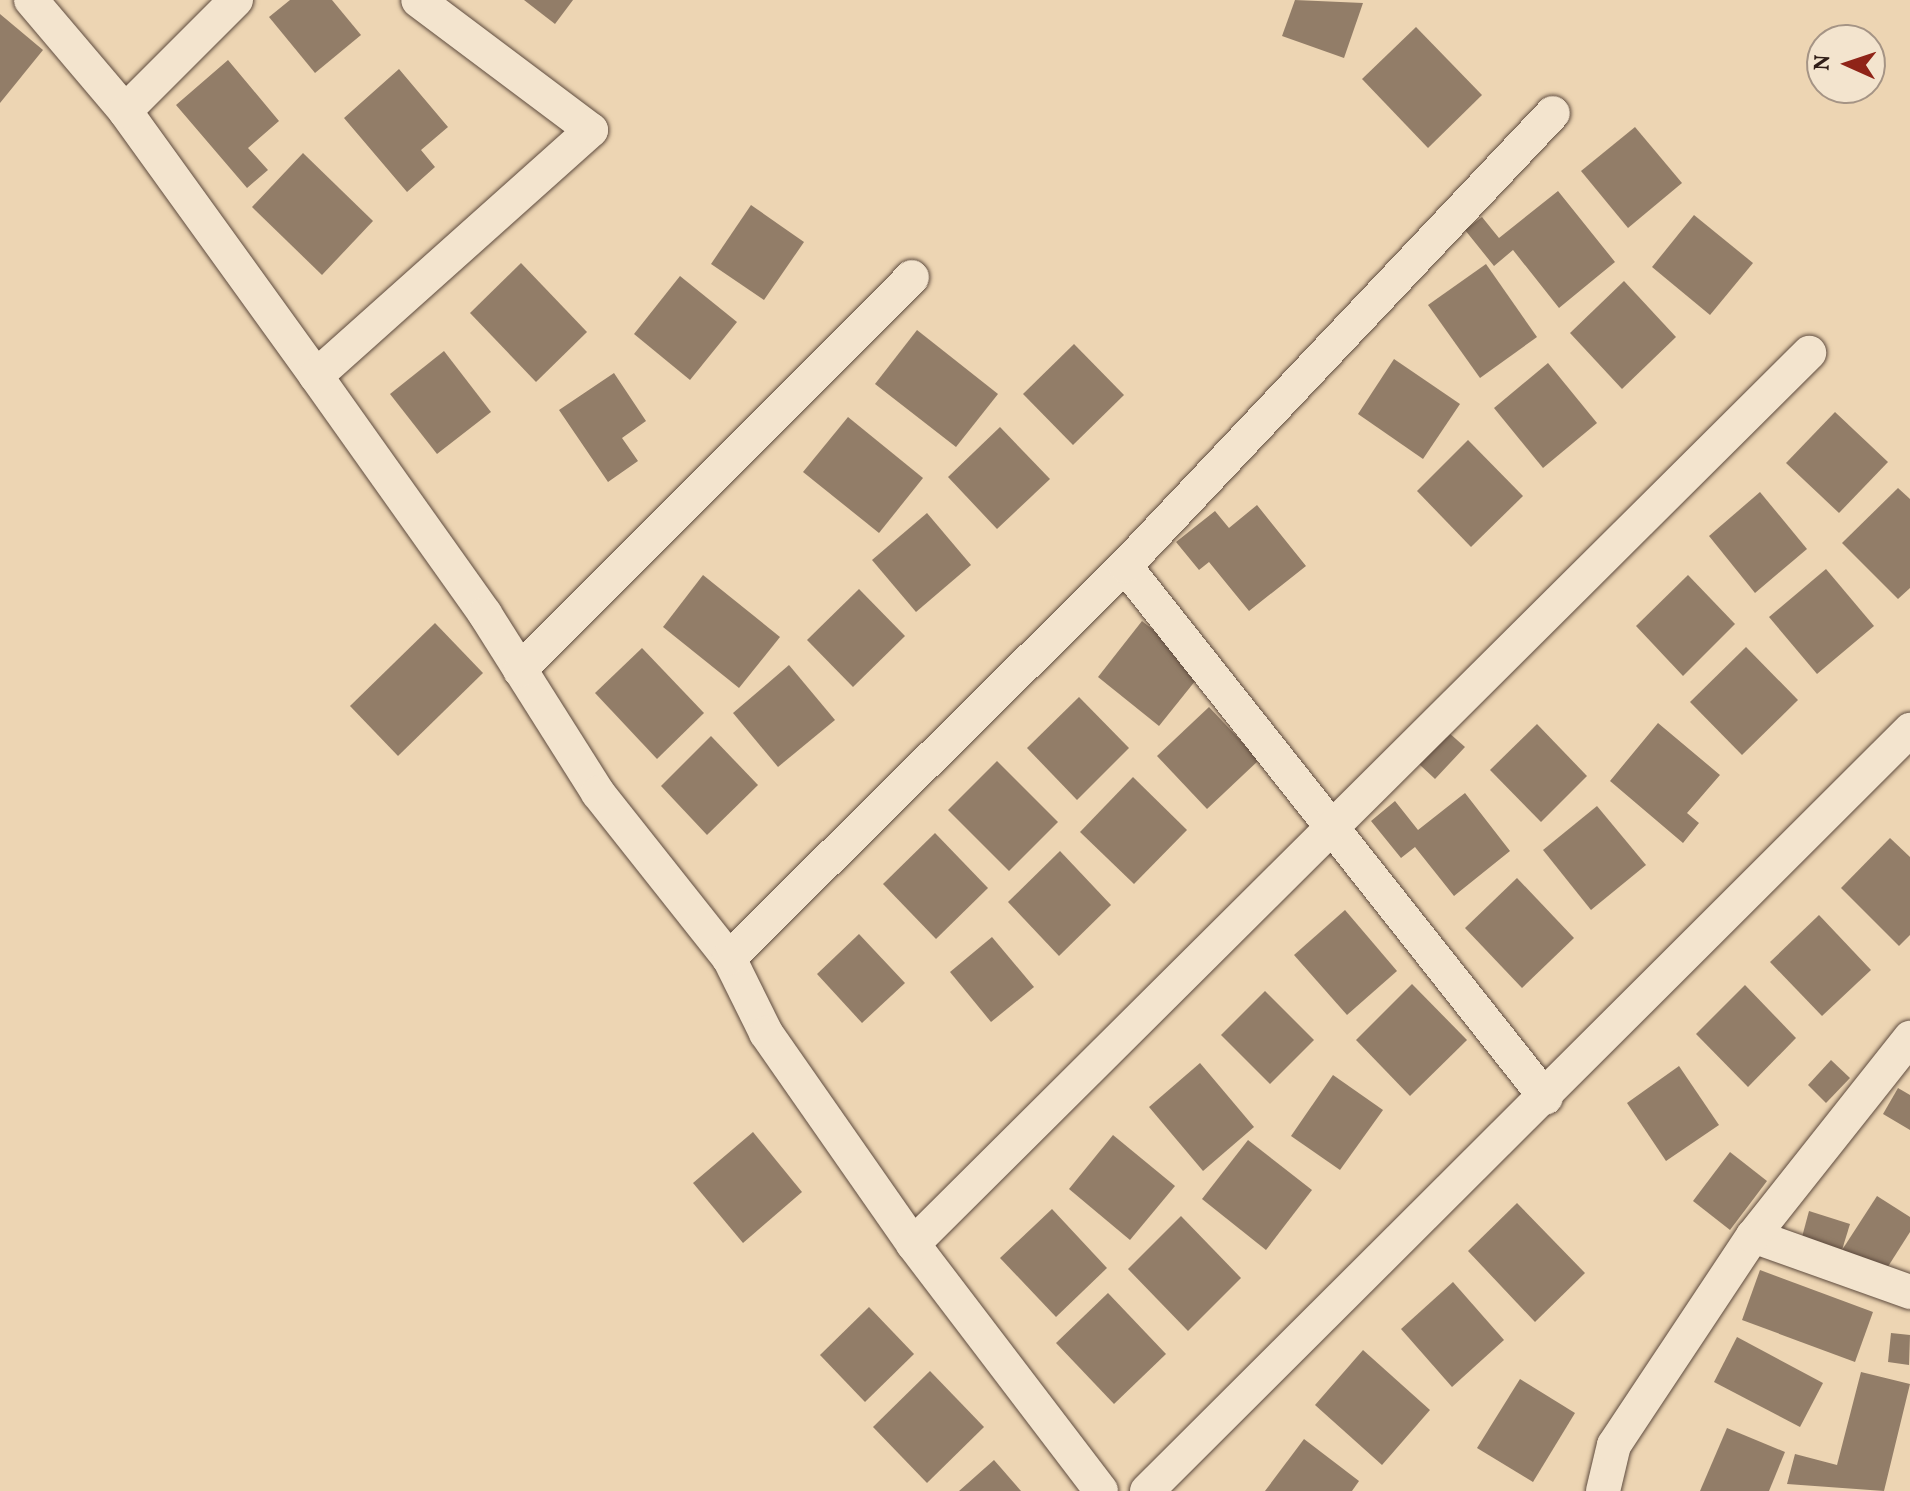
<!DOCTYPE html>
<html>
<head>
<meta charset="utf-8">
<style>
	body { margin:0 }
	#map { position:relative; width:1910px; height:1491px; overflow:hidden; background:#edd5b3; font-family:Vollkorn,serif }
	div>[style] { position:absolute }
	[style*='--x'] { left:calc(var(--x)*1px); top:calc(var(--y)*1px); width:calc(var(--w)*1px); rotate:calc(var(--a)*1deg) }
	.building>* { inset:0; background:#927d68 }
	.roads { filter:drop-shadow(0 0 2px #5e4b3e) drop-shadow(0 0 2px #5e4b3e) }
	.minor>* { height:34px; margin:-17px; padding:0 17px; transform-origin:17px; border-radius:17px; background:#f3e4ce }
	span { translate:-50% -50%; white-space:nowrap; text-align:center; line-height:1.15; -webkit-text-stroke:6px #f3e4ce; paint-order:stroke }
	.north { position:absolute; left:1806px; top:24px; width:80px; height:80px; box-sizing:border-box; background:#f3e4ce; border:2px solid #a59485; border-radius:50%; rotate:273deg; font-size:22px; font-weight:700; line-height:32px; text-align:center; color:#2f1d17 }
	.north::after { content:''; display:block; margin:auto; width:28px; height:36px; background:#8f2418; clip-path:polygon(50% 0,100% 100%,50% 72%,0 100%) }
</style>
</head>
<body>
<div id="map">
	<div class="building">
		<i style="clip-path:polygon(290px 0,332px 0,361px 35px,315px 73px,269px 17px)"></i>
		<i style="clip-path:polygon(524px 0,573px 0,555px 24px)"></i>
		<i style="clip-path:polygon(1295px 0,1363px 3px,1344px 58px,1282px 36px)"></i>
		<i style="clip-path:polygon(0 14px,43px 50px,0 103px)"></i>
		<i style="clip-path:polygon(1416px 27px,1482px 95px,1428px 148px,1362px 79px)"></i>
		<i style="clip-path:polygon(228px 60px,279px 121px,248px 148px,268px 170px,247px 188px,176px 105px)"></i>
		<i style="clip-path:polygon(399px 69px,448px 127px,421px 150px,435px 167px,407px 192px,344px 118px)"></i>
		<i style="clip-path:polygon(1635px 127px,1682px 183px,1628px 228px,1581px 171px)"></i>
		<i style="clip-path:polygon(303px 153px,373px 221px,322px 275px,252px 207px)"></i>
		<i style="clip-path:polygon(1558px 191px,1615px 262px,1559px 308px,1513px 250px,1494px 266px,1465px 230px,1482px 217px,1499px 238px)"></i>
		<i style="clip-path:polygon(751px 205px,804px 242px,764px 300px,711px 264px)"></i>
		<i style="clip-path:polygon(1694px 215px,1753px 263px,1710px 315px,1652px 267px)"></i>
		<i style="clip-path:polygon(521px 263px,587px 332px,536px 382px,470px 313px)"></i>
		<i style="clip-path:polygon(1486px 264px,1537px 337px,1480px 378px,1428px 305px)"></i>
		<i style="clip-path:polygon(680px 276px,737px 322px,690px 380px,634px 334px)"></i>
		<i style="clip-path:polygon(1624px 281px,1676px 337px,1622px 389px,1570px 333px)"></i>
		<i style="clip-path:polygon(917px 330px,998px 394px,956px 447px,875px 384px)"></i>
		<i style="clip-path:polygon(1074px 344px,1124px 395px,1073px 445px,1023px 394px)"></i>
		<i style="clip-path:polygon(444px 351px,491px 412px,437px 454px,390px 394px)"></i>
		<i style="clip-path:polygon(1394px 359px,1460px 404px,1423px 459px,1358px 414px)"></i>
		<i style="clip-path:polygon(1548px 363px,1597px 423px,1543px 468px,1494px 408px)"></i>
		<i style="clip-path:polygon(614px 373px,646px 421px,622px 438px,638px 461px,608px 482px,559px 410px)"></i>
		<i style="clip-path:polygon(1835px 412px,1888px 462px,1839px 513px,1786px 463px)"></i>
		<i style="clip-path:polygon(848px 417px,923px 478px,879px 533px,803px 472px)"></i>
		<i style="clip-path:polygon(1000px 427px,1050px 479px,997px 529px,948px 477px)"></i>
		<i style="clip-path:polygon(1468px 440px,1523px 496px,1471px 547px,1417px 491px)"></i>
		<i style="clip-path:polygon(1898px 488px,1910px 499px,1910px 588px,1898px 599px,1842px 543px)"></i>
		<i style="clip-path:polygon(1760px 492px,1807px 549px,1755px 593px,1709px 536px)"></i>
		<i style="clip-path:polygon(1257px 505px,1306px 566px,1249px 611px,1209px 562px,1199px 570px,1176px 542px,1215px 511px,1229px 528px)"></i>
		<i style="clip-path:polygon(927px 513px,971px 565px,916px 612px,872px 560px)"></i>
		<i style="clip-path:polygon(1826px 569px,1874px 626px,1817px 674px,1769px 617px)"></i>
		<i style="clip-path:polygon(703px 575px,780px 637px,739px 688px,663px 627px)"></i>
		<i style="clip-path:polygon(1688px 575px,1735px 624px,1683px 676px,1636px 626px)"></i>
		<i style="clip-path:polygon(859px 589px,905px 636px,853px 687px,807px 640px)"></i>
		<i style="clip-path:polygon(1142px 621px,1204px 670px,1159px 726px,1098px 677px)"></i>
		<i style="clip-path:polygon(435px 623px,483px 673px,398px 756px,350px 706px)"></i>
		<i style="clip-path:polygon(1746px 647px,1798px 700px,1742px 755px,1690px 702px)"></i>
		<i style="clip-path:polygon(642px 648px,704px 713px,657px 759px,595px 693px)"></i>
		<i style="clip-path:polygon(789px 665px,835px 720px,778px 767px,733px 713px)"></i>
		<i style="clip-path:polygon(1079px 697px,1129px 748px,1077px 800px,1027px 748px)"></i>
		<i style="clip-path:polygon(1209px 707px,1259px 760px,1207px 809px,1157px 756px)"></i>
		<i style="clip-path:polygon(1658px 723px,1720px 775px,1687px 813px,1699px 823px,1683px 843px,1610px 781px)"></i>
		<i style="clip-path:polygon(1537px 724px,1587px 776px,1541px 822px,1490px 770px)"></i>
		<i style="clip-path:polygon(1448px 732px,1465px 747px,1435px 779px,1419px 764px)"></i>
		<i style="clip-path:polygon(711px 736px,758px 785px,707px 835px,661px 786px)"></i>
		<i style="clip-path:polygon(997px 761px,1058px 822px,1009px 871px,948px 810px)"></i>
		<i style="clip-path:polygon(1133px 777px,1187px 830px,1134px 884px,1080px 832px)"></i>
		<i style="clip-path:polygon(1465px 793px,1510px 851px,1454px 896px,1415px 847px,1401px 858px,1371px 821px,1395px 801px,1418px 830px)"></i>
		<i style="clip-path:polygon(1597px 806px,1646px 865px,1591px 910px,1543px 850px)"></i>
		<i style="clip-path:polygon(935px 833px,988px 888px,936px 939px,883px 884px)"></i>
		<i style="clip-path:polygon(1890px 838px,1910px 857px,1910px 935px,1899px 946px,1841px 888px)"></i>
		<i style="clip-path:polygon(1060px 851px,1111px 905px,1059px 956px,1008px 902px)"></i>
		<i style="clip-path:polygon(1517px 878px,1574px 938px,1522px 988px,1465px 928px)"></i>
		<i style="clip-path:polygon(1345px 910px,1397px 971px,1347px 1015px,1294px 955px)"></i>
		<i style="clip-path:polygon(1819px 915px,1871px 970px,1822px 1016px,1770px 962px)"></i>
		<i style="clip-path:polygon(859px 934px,905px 983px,862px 1023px,817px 974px)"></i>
		<i style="clip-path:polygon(992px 937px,1034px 987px,991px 1022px,950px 972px)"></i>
		<i style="clip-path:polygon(1412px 984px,1467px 1040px,1410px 1096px,1356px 1040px)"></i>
		<i style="clip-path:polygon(1745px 985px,1796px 1038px,1748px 1087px,1696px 1034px)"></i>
		<i style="clip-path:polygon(1265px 991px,1314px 1040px,1270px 1084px,1221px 1035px)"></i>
		<i style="clip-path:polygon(1831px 1060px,1850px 1078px,1826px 1103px,1808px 1085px)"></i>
		<i style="clip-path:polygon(1200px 1063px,1254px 1127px,1203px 1171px,1149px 1107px)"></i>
		<i style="clip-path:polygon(1679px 1066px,1719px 1125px,1666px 1161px,1627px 1103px)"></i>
		<i style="clip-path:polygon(1333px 1075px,1383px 1110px,1340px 1170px,1291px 1136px)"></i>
		<i style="clip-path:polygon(1898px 1088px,1910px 1095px,1910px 1130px,1883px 1114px)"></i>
		<i style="clip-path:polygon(753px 1132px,802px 1192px,743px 1243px,693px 1183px)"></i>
		<i style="clip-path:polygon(1113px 1135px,1175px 1186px,1130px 1240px,1069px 1189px)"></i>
		<i style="clip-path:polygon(1248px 1140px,1312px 1190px,1266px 1250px,1202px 1199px)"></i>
		<i style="clip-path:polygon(1730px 1152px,1767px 1181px,1730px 1230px,1693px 1201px)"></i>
		<i style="clip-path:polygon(1877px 1196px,1910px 1217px,1910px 1232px,1882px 1276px,1842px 1250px)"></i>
		<i style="clip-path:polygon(1517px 1203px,1585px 1273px,1535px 1322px,1468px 1251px)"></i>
		<i style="clip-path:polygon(1052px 1209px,1107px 1268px,1056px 1317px,1000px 1258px)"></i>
		<i style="clip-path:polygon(1809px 1211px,1850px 1224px,1842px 1250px,1802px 1237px)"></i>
		<i style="clip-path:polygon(1181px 1216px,1241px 1278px,1188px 1331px,1128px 1269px)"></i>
		<i style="clip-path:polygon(1760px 1270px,1873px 1312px,1855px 1362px,1742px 1320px)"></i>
		<i style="clip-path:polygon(1453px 1282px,1504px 1340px,1452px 1387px,1401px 1329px)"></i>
		<i style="clip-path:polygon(1108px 1293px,1166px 1354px,1114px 1404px,1056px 1343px)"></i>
		<i style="clip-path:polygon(869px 1307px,914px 1354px,865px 1402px,820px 1355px)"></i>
		<i style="clip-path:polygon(1891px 1333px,1910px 1335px,1909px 1365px,1888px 1362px)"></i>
		<i style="clip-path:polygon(1737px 1337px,1823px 1383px,1800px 1427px,1714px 1382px)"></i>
		<i style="clip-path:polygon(1363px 1350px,1430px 1410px,1382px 1465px,1315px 1405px)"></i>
		<i style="clip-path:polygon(930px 1371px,984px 1427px,927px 1483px,873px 1427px)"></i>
		<i style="clip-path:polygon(1861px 1372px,1910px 1384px,1884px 1491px,1787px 1484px,1795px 1454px,1837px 1465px)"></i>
		<i style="clip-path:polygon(1520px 1379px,1575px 1413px,1533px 1482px,1477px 1448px)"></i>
		<i style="clip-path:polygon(1727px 1428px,1785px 1452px,1769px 1491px,1700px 1491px)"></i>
		<i style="clip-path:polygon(1304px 1439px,1359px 1481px,1352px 1491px,1265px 1491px)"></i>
		<i style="clip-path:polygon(994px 1460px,1021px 1491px,959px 1491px)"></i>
	</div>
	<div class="roads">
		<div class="minor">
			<i style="--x:31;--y:0;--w:145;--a:49.7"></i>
			<i style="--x:125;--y:111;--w:327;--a:54.2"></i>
			<i style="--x:316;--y:376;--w:292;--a:54.6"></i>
			<i style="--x:485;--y:614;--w:212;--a:57.7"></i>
			<i style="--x:598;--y:793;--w:211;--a:51.6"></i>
			<i style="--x:729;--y:958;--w:84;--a:63.7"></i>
			<i style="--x:766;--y:1033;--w:257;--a:55.1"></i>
			<i style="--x:913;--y:1244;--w:310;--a:52.7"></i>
			<i style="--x:125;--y:111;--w:157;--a:-45"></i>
			<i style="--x:316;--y:376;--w:369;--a:-41.8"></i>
			<i style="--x:591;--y:130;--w:216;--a:-143.1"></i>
			<i style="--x:1125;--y:566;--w:678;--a:51.64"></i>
			<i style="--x:520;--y:670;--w:555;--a:-45.07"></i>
			<i style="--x:729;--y:958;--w:557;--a:-44.71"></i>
			<i style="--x:1125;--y:566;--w:623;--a:-46.63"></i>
			<i style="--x:1753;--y:1236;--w:167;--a:19.6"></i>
			<i style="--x:913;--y:1244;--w:1264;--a:-44.84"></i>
			<i style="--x:1147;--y:1491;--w:1078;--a:-44.92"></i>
			<i style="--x:1603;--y:1491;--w:47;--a:-76.6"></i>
			<i style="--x:1614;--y:1445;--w:251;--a:-56.4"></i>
			<i style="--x:1753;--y:1236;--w:253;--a:-51.6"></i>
		</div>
	</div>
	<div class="north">N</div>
</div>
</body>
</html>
